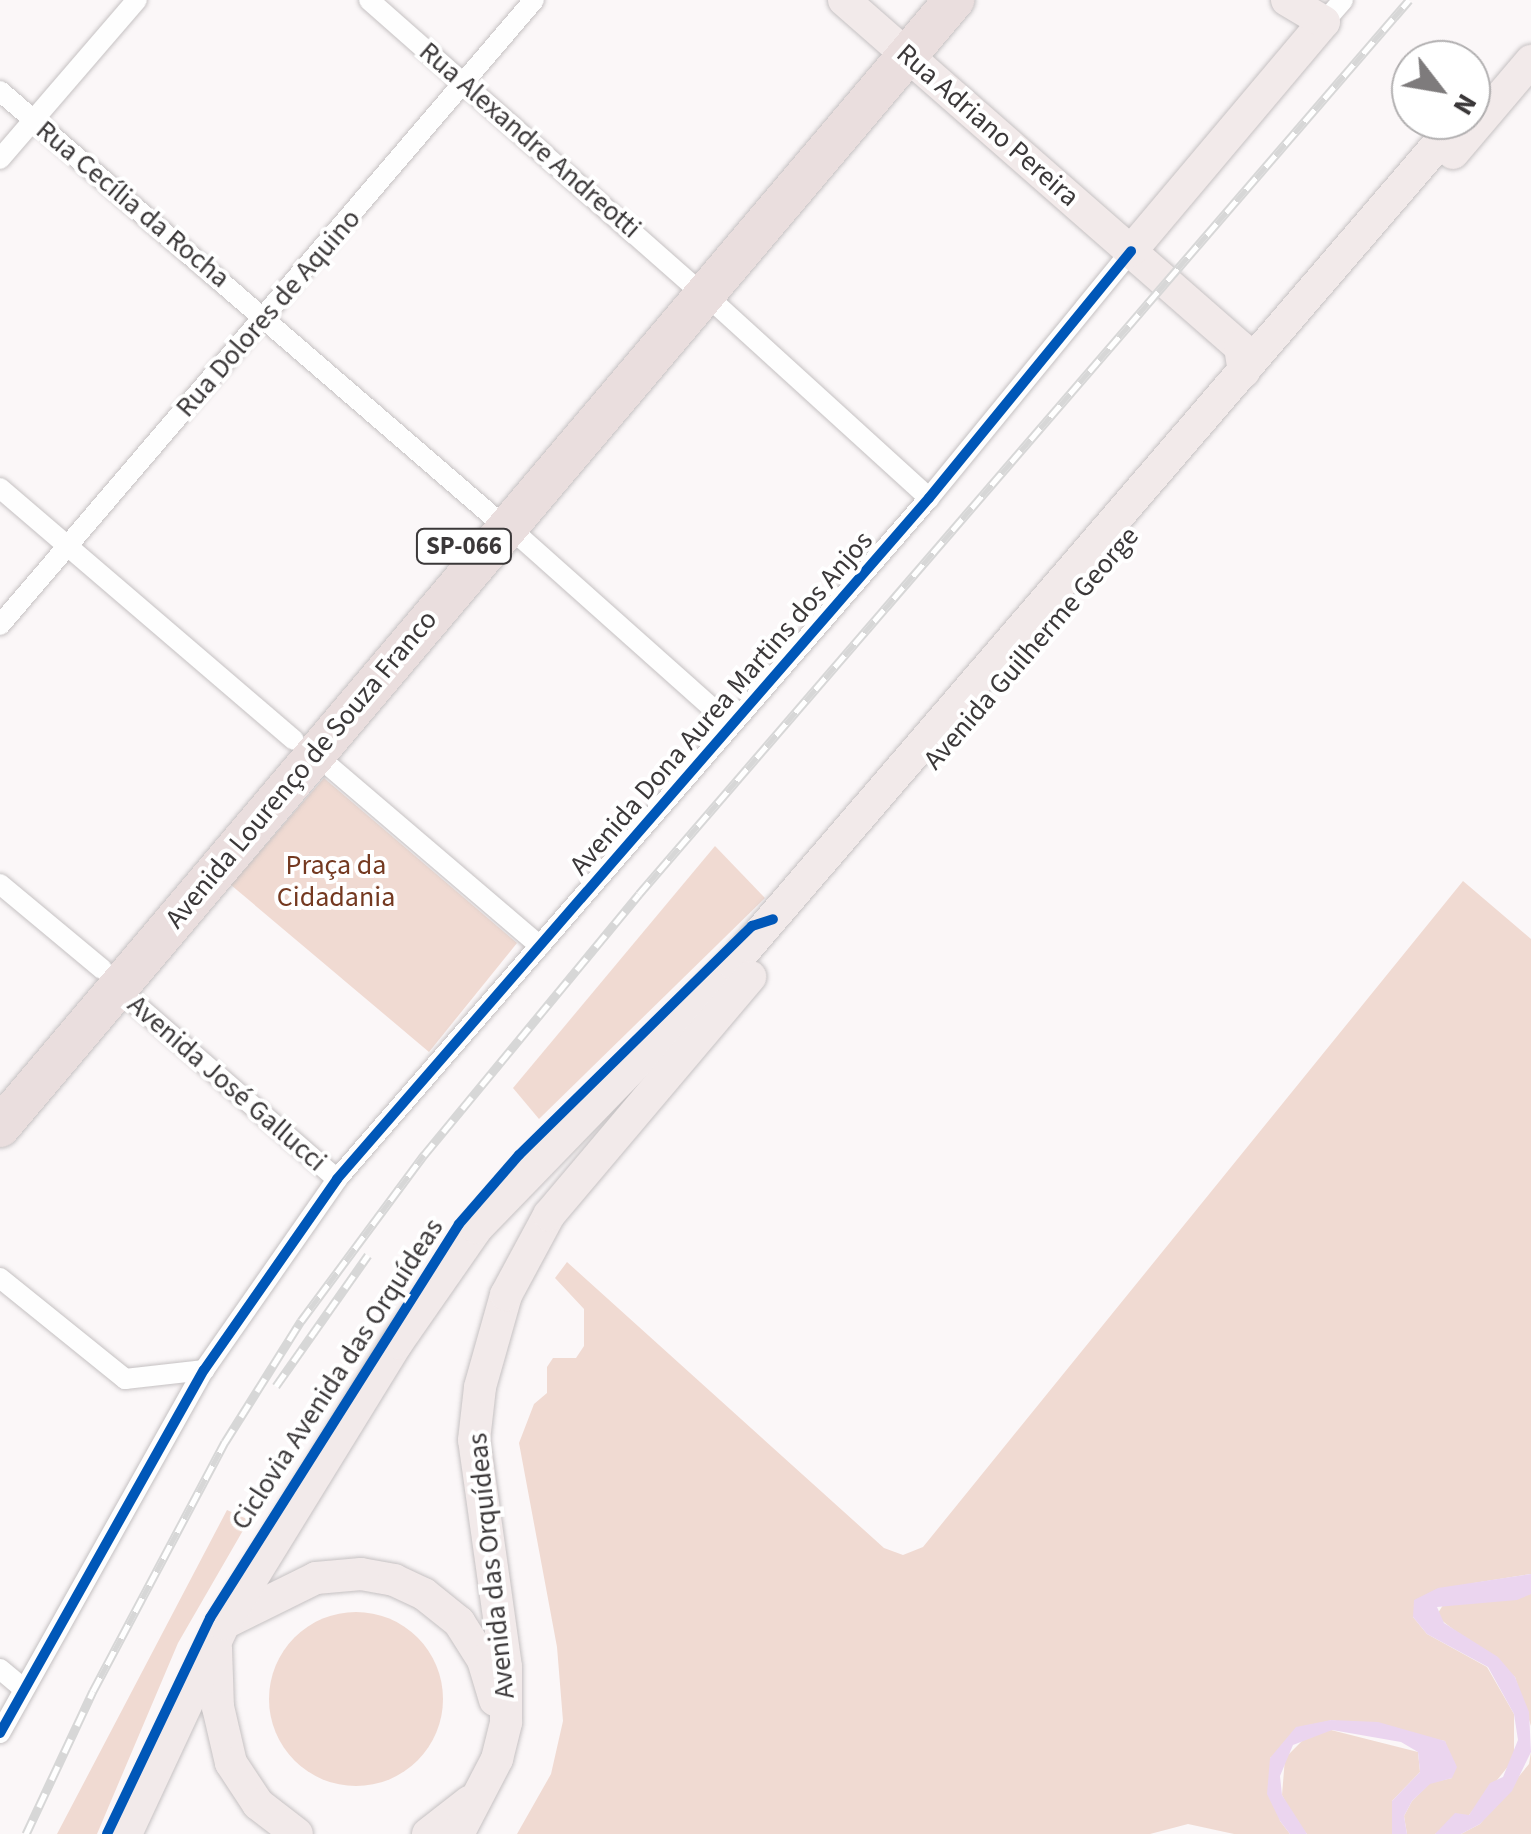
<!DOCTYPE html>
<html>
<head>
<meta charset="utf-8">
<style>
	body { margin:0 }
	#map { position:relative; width:1531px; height:1834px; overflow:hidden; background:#fbf7f8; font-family:"Source Sans 3",sans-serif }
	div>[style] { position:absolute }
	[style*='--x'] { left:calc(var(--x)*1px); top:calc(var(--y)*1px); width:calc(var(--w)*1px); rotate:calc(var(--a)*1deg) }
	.green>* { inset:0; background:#f0dad2 }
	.round { border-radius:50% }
	.water>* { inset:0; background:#ebd5ef }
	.roads { filter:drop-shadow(0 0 2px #c5c1c2) drop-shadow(0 0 2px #c5c1c2) }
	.street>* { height:20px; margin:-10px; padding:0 10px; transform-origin:10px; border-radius:10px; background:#fefefe }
	.primary>* { height:32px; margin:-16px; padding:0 16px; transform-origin:16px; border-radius:16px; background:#f2eaea }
	.highway>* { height:40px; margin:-20px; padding:0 20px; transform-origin:20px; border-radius:20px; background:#eadede }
	.rail>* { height:9px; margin-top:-4.5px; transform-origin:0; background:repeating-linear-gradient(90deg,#fff 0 15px,#d7d7d7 0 30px); box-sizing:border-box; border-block:2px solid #d7d7d7 }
	.cycleway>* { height:10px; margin:-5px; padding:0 5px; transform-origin:5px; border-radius:5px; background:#0057b8 }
	span { translate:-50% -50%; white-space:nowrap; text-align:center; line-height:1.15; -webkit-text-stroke:8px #fff; paint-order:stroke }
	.shield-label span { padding:2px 8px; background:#fff; border:2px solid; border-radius:8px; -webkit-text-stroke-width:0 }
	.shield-label { font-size:25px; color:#3b3839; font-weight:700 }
	.street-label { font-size:28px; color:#3b3839 }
	.park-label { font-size:28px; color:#743920 }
	.north { position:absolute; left:1391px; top:40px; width:100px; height:100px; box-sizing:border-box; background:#fff; border:2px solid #b1afb0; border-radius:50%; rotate:121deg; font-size:28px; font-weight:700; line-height:40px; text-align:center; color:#3b3839 }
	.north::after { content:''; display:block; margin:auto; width:35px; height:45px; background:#7e7b7c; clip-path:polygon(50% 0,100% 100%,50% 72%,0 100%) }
</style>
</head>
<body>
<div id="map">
	<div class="green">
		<i style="clip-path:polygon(324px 778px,517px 943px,429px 1052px,231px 885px)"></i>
		<i style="clip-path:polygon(715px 846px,765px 898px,539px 1119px,513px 1088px)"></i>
		<i style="clip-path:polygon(1463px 881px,1531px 939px,1531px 1574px,1474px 1583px,1413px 1617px,1427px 1634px,1487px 1667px,1514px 1714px,1514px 1759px,1469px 1815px,1435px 1834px,1407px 1834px,1404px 1816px,1412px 1801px,1430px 1783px,1452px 1778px,1445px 1741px,1331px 1720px,1270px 1758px,1280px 1821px,1290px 1834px,1234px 1834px,1188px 1824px,1150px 1834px,517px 1834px,551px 1774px,563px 1721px,557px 1647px,519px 1443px,534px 1404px,547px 1393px,547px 1367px,553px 1358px,576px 1358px,584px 1346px,584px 1309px,555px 1278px,567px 1262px,884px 1548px,903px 1555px,923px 1547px)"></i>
		<i style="clip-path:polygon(227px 1510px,249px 1520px,178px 1643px,97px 1834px,57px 1834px)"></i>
		<i style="clip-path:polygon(1531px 1594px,1531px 1726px,1515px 1677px,1436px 1616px,1445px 1602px)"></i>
		<i class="round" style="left:269px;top:1612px;width:174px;height:174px"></i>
		<i style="clip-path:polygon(1331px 1730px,1418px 1752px,1420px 1772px,1392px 1801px,1392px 1834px,1307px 1834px,1294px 1819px,1282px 1795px,1285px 1758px,1308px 1735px)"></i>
		<i style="clip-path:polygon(1531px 1752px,1531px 1834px,1461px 1834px,1480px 1824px,1529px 1764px)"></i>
	</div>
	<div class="water">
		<i style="clip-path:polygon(1531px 1574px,1531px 1594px,1517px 1600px,1437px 1607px,1444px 1623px,1498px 1657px,1515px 1677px,1529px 1712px,1531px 1752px,1512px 1791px,1480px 1824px,1461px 1834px,1435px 1834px,1455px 1813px,1469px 1815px,1490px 1783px,1503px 1777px,1518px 1740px,1514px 1714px,1488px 1667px,1427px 1634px,1413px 1617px,1414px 1600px,1438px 1588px)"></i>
		<i style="clip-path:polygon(1331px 1720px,1378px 1722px,1445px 1741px,1457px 1767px,1452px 1778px,1430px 1784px,1412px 1801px,1404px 1816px,1407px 1834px,1392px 1834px,1392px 1801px,1420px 1772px,1418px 1752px,1401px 1742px,1332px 1730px,1293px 1745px,1280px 1776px,1282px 1795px,1307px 1834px,1290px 1834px,1280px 1821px,1267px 1794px,1270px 1758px,1296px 1727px)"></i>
	</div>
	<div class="roads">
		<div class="street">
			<i style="--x:369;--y:0;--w:428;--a:41.4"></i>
			<i style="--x:1324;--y:22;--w:29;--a:-49"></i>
			<i style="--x:0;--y:91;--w:649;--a:40.81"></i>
			<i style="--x:0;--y:159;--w:210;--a:-49.3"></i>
			<i style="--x:706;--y:295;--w:302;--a:42.3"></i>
			<i style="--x:0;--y:488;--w:387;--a:40.6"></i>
			<i style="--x:509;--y:527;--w:297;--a:41.7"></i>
			<i style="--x:0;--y:625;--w:822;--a:-49.49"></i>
			<i style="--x:314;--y:753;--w:297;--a:40.5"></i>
			<i style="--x:0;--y:884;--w:133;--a:39.8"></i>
			<i style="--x:116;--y:987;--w:293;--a:41"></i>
			<i style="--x:0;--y:1278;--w:161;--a:38.9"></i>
			<i style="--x:125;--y:1379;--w:80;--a:-6.5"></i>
			<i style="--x:0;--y:1669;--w:30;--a:40"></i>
			<i style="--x:0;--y:1733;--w:416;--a:-60.7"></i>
			<i style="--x:204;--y:1370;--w:233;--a:-55.1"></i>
			<i style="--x:337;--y:1179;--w:902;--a:-49"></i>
			<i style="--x:929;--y:498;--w:319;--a:-50.7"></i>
		</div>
		<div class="primary">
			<i style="--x:844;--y:0;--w:527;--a:41.23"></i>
			<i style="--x:1240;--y:347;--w:25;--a:81"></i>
			<i style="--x:1453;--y:153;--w:121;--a:-49.7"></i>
			<i style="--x:1131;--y:251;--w:299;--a:-49.9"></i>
			<i style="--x:1324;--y:22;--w:43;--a:-149.3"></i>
			<i style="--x:229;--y:1621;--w:97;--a:-26.3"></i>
			<i style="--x:316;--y:1578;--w:45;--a:-5.1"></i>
			<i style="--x:361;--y:1574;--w:34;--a:10"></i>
			<i style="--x:394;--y:1580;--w:33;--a:25"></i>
			<i style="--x:424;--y:1594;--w:45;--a:38.7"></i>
			<i style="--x:459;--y:1622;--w:45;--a:57.7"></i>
			<i style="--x:483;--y:1660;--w:42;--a:73.3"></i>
			<i style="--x:216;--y:1648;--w:59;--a:88.1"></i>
			<i style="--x:218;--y:1707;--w:57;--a:76.9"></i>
			<i style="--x:231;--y:1763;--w:49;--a:56.6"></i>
			<i style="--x:258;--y:1804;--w:49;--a:37.6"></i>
			<i style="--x:126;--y:1834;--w:232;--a:-65"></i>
			<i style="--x:224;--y:1624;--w:330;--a:-58.4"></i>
			<i style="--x:397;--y:1343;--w:140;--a:-55.2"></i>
			<i style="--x:477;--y:1228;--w:368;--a:-45.9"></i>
			<i style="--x:733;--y:964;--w:1113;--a:-49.3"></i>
			<i style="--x:428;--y:1834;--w:52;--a:-38"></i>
			<i style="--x:458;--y:1834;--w:85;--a:-62.5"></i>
			<i style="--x:497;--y:1759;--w:38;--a:-76"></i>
			<i style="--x:506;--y:1722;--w:55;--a:-90"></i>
			<i style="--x:506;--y:1667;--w:229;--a:-98"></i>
			<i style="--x:474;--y:1440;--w:53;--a:-83.5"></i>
			<i style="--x:480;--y:1387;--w:96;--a:-74.2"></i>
			<i style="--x:506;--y:1295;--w:91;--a:-61.7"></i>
			<i style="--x:549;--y:1215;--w:312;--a:-49.8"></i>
		</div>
		<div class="highway">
			<i style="--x:0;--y:1127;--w:1477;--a:-49.75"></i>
		</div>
	</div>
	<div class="rail">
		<i style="--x:276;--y:1386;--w:160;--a:-54.9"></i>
		<i style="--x:26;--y:1834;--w:158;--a:-64.9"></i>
		<i style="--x:93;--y:1691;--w:282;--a:-62.1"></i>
		<i style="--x:225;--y:1442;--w:143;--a:-57.9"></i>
		<i style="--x:301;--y:1321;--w:207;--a:-53.5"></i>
		<i style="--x:424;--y:1155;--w:338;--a:-50.5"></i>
		<i style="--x:639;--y:894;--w:1180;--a:-49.26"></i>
	</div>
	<div class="cycleway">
		<i style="--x:0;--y:1733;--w:416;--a:-60.7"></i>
		<i style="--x:204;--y:1370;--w:233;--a:-55.1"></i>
		<i style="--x:337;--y:1179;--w:902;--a:-49"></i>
		<i style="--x:929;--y:498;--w:319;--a:-50.7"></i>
		<i style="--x:107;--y:1834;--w:239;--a:-64.5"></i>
		<i style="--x:210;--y:1618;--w:466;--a:-57.7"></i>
		<i style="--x:459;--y:1224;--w:91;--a:-49"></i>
		<i style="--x:519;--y:1155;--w:327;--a:-44.5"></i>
		<i style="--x:752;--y:926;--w:22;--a:-18"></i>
	</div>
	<div class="shield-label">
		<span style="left:464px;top:546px">SP-066</span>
	</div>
	<div class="street-label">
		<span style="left:988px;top:125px;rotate:41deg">Rua Adriano Pereira</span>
		<span style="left:530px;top:140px;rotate:41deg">Rua Alexandre Andreotti</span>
		<span style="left:133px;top:204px;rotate:40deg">Rua Cecília da Rocha</span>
		<span style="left:268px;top:313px;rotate:-49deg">Rua Dolores de Aquino</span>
		<span style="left:1031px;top:648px;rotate:-49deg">Avenida Guilherme George</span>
		<span style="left:721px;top:703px;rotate:-49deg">Avenida Dona Aurea Martins dos Anjos</span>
		<span style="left:301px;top:769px;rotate:-50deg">Avenida Lourenço de Souza Franco</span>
		<span style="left:227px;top:1083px;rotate:41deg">Avenida José Gallucci</span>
		<span style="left:337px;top:1374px;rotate:-57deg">Ciclovia Avenida das Orquídeas</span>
		<span style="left:491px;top:1566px;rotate:-96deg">Avenida das Orquídeas</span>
	</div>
	<div class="park-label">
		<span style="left:336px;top:881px">Praça da<br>Cidadania</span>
	</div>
	<div class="north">N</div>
</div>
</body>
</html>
